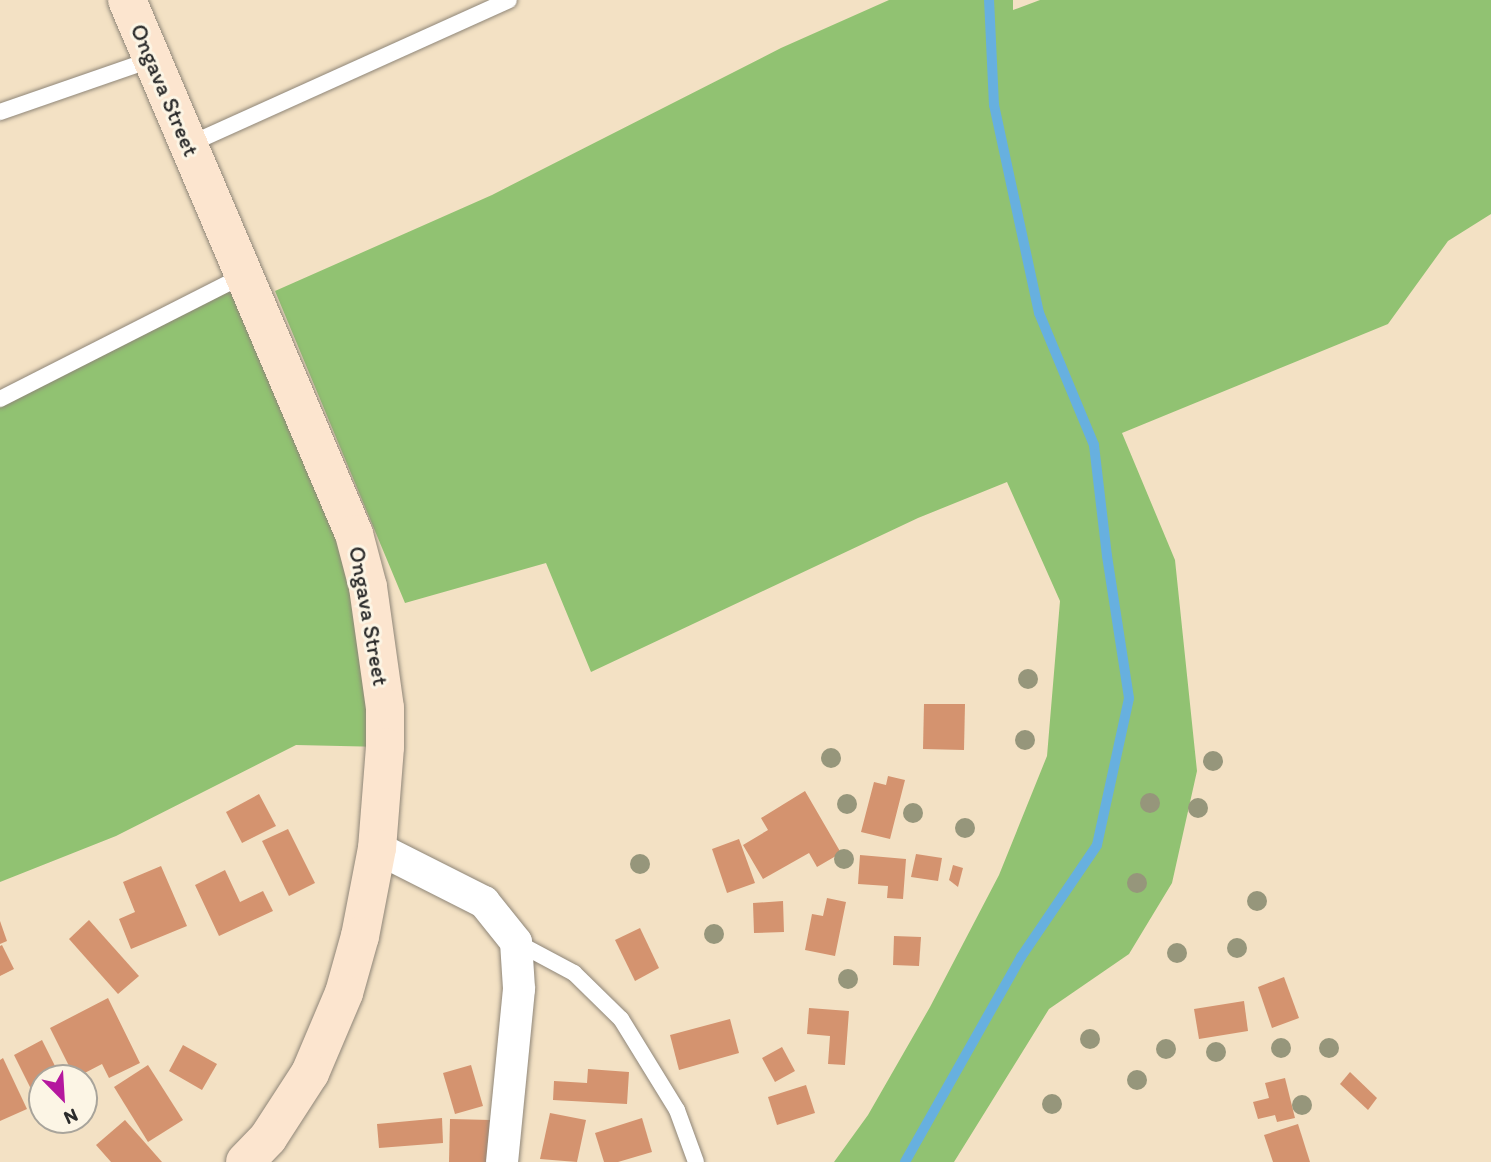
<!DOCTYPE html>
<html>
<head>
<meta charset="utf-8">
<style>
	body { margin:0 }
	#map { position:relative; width:1491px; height:1162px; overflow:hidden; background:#f3e1c4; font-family:Itim,sans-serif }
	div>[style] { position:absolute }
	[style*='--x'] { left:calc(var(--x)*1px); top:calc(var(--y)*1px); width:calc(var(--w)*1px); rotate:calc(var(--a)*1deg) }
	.green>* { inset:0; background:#91c272 }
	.stream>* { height:10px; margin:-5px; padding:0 5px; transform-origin:5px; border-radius:5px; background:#67b0df }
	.building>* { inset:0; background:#d4936f }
	.roads { filter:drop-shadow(0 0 2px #8f8678) drop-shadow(0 0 2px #8f8678) }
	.lane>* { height:16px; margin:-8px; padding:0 8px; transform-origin:8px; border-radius:8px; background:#fff }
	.street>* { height:32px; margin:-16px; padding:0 16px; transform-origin:16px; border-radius:16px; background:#fff }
	.secondary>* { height:38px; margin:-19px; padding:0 19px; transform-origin:19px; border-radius:19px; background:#fce5cf }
	.trees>* { width:20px; height:20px; margin:-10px; border-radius:50%; background:#96967b }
	span { translate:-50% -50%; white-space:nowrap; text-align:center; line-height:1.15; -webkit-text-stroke:6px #fcf5e5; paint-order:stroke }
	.street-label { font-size:23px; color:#2b2b2b }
	.north { position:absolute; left:28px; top:1064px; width:70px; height:70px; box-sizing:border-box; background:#fcf5e5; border:2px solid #a8a49b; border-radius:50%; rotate:156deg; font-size:19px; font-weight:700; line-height:28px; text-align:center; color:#2b2b2b }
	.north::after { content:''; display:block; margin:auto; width:24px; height:32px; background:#b5179e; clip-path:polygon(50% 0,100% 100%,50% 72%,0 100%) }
</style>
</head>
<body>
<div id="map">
	<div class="green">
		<i style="clip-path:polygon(889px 0,1013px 0,1013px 10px,1040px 0,1491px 0,1491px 214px,1448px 241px,1388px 324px,1122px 433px,1175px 560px,1197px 771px,1172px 883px,1129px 954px,1049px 1009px,954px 1162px,834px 1162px,868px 1115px,930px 1007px,999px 875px,1047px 756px,1060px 601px,1007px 482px,918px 518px,591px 672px,546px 563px,405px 603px,275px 291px,492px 195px,781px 48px)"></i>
		<i style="clip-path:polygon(244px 275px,354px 534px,385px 747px,296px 745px,116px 836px,0 882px,0 399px)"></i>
	</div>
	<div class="stream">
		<i style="--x:905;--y:1162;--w:236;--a:-60.5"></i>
		<i style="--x:1021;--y:957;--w:135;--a:-55.8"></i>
		<i style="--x:1097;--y:845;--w:150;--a:-77.7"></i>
		<i style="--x:1129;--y:698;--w:144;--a:-98.8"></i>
		<i style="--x:1107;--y:556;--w:112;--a:-96.7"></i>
		<i style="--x:1094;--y:445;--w:143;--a:-112.6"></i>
		<i style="--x:1039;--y:313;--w:213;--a:-102.2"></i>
		<i style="--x:994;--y:105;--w:105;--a:-92.7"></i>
	</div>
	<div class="building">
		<i style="clip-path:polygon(924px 704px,965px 704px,964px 750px,923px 749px)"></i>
		<i style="clip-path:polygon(888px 776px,905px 780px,890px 839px,861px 832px,874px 782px,886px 785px)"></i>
		<i style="clip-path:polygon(805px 791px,841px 853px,817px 867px,809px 853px,763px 879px,743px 845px,768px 830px,761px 818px)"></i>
		<i style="clip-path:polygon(259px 794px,276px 826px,242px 843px,226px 812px)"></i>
		<i style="clip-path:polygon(288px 829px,315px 883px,289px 896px,262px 841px)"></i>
		<i style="clip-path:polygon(739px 839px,755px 883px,727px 893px,712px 849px)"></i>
		<i style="clip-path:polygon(916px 854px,942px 858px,938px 881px,911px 877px)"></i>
		<i style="clip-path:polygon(860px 855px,906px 859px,903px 899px,887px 898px,888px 886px,858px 884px)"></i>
		<i style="clip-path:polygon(953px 865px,963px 868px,958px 887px,949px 880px)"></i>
		<i style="clip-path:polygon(161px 866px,187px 926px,131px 949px,119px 919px,135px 912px,123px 882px)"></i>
		<i style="clip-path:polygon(225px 870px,240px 902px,263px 891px,273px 911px,219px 936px,195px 885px)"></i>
		<i style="clip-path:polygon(827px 898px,846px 902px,835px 956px,805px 950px,812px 914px,823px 916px)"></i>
		<i style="clip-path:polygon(783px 901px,784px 932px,754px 933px,753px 903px)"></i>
		<i style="clip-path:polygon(89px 920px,139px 976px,118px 994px,69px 939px)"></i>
		<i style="clip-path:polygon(0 921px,7px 941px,0 944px)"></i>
		<i style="clip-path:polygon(640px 928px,659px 968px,635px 981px,615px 940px)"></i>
		<i style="clip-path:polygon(894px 936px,921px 937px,919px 966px,893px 965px)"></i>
		<i style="clip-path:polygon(2px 945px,14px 969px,0 976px,0 946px)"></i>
		<i style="clip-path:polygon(1284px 977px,1299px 1018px,1272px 1028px,1258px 987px)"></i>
		<i style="clip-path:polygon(108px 998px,140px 1063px,109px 1078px,102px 1064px,75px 1078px,50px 1028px)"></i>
		<i style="clip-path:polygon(1244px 1001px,1248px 1031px,1199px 1039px,1194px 1009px)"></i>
		<i style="clip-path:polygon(809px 1008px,849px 1011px,845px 1065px,828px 1064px,830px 1036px,807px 1034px)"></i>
		<i style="clip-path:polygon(730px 1019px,739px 1053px,679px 1070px,670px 1035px)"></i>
		<i style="clip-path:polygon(42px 1040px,61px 1078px,42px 1078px,40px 1107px,14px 1055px)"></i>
		<i style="clip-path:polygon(183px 1045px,217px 1064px,202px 1090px,169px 1071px)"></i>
		<i style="clip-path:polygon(782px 1047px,795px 1071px,775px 1082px,762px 1058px)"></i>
		<i style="clip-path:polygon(3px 1058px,27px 1109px,0 1121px,0 1060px)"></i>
		<i style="clip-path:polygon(148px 1065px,183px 1120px,148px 1142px,114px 1087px)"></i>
		<i style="clip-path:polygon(471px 1065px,483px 1106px,455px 1114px,443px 1073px)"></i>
		<i style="clip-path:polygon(588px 1069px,629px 1072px,627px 1104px,553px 1100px,554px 1081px,587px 1083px)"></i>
		<i style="clip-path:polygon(1350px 1072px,1377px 1098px,1368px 1110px,1340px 1084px)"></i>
		<i style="clip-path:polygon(1285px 1078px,1295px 1118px,1277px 1122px,1275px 1115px,1258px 1119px,1253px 1102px,1269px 1098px,1265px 1083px)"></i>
		<i style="clip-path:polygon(806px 1085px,815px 1113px,777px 1125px,768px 1097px)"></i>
		<i style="clip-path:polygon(550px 1113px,586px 1120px,577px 1162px,540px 1159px)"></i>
		<i style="clip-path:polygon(442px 1118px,443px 1143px,379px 1148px,377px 1124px)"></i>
		<i style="clip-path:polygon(642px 1118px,652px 1152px,618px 1162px,604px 1162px,595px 1133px)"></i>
		<i style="clip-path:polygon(450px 1119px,491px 1120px,490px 1162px,449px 1162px)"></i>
		<i style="clip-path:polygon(125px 1120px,162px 1162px,111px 1162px,96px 1145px)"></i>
		<i style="clip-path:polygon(1298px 1124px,1310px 1162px,1273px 1162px,1264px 1135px)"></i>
	</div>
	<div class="roads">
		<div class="lane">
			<i style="--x:0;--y:112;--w:162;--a:-19.1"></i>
			<i style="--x:188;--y:145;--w:352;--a:-24.3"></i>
			<i style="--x:0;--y:399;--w:274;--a:-26.9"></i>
			<i style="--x:516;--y:942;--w:66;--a:28.1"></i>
			<i style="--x:574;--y:973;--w:66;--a:44.4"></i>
			<i style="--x:621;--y:1019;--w:107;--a:58.4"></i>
			<i style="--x:677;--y:1110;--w:55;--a:69.9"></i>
		</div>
		<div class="street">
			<i style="--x:377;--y:848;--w:120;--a:26.8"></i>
			<i style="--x:484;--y:902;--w:51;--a:51.3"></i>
			<i style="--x:516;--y:942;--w:47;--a:86.3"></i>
			<i style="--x:519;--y:989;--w:174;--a:95.6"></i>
		</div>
		<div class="secondary">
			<i style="--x:127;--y:0;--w:580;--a:66.97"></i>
			<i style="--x:354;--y:534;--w:55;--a:75.2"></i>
			<i style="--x:368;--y:587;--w:122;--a:82"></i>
			<i style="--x:385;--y:708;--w:39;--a:90"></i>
			<i style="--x:385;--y:747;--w:101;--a:94.5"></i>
			<i style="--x:377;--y:848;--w:90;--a:100.9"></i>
			<i style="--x:360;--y:936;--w:59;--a:105.7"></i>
			<i style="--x:344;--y:993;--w:87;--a:113"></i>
			<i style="--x:310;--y:1073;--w:77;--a:122.9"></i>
			<i style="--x:268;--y:1138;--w:33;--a:134"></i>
		</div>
	</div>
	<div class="trees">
		<i style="left:1028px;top:679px"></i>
		<i style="left:1025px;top:740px"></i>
		<i style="left:831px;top:758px"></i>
		<i style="left:1213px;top:761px"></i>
		<i style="left:1150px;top:803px"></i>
		<i style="left:847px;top:804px"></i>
		<i style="left:1198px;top:808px"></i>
		<i style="left:913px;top:813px"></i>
		<i style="left:965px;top:828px"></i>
		<i style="left:844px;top:859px"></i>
		<i style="left:640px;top:864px"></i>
		<i style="left:1137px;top:883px"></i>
		<i style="left:1257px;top:901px"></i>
		<i style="left:714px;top:934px"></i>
		<i style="left:1237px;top:948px"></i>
		<i style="left:1177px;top:953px"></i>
		<i style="left:848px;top:979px"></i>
		<i style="left:1090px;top:1039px"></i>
		<i style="left:1281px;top:1048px"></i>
		<i style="left:1329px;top:1048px"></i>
		<i style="left:1166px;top:1049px"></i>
		<i style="left:1216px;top:1052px"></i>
		<i style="left:1137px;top:1080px"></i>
		<i style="left:1052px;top:1104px"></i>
		<i style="left:1302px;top:1105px"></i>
	</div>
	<div class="street-label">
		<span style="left:165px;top:90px;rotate:67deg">Ongava Street</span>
		<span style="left:369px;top:616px;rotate:80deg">Ongava Street</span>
	</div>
	<div class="north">N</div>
</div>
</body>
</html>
